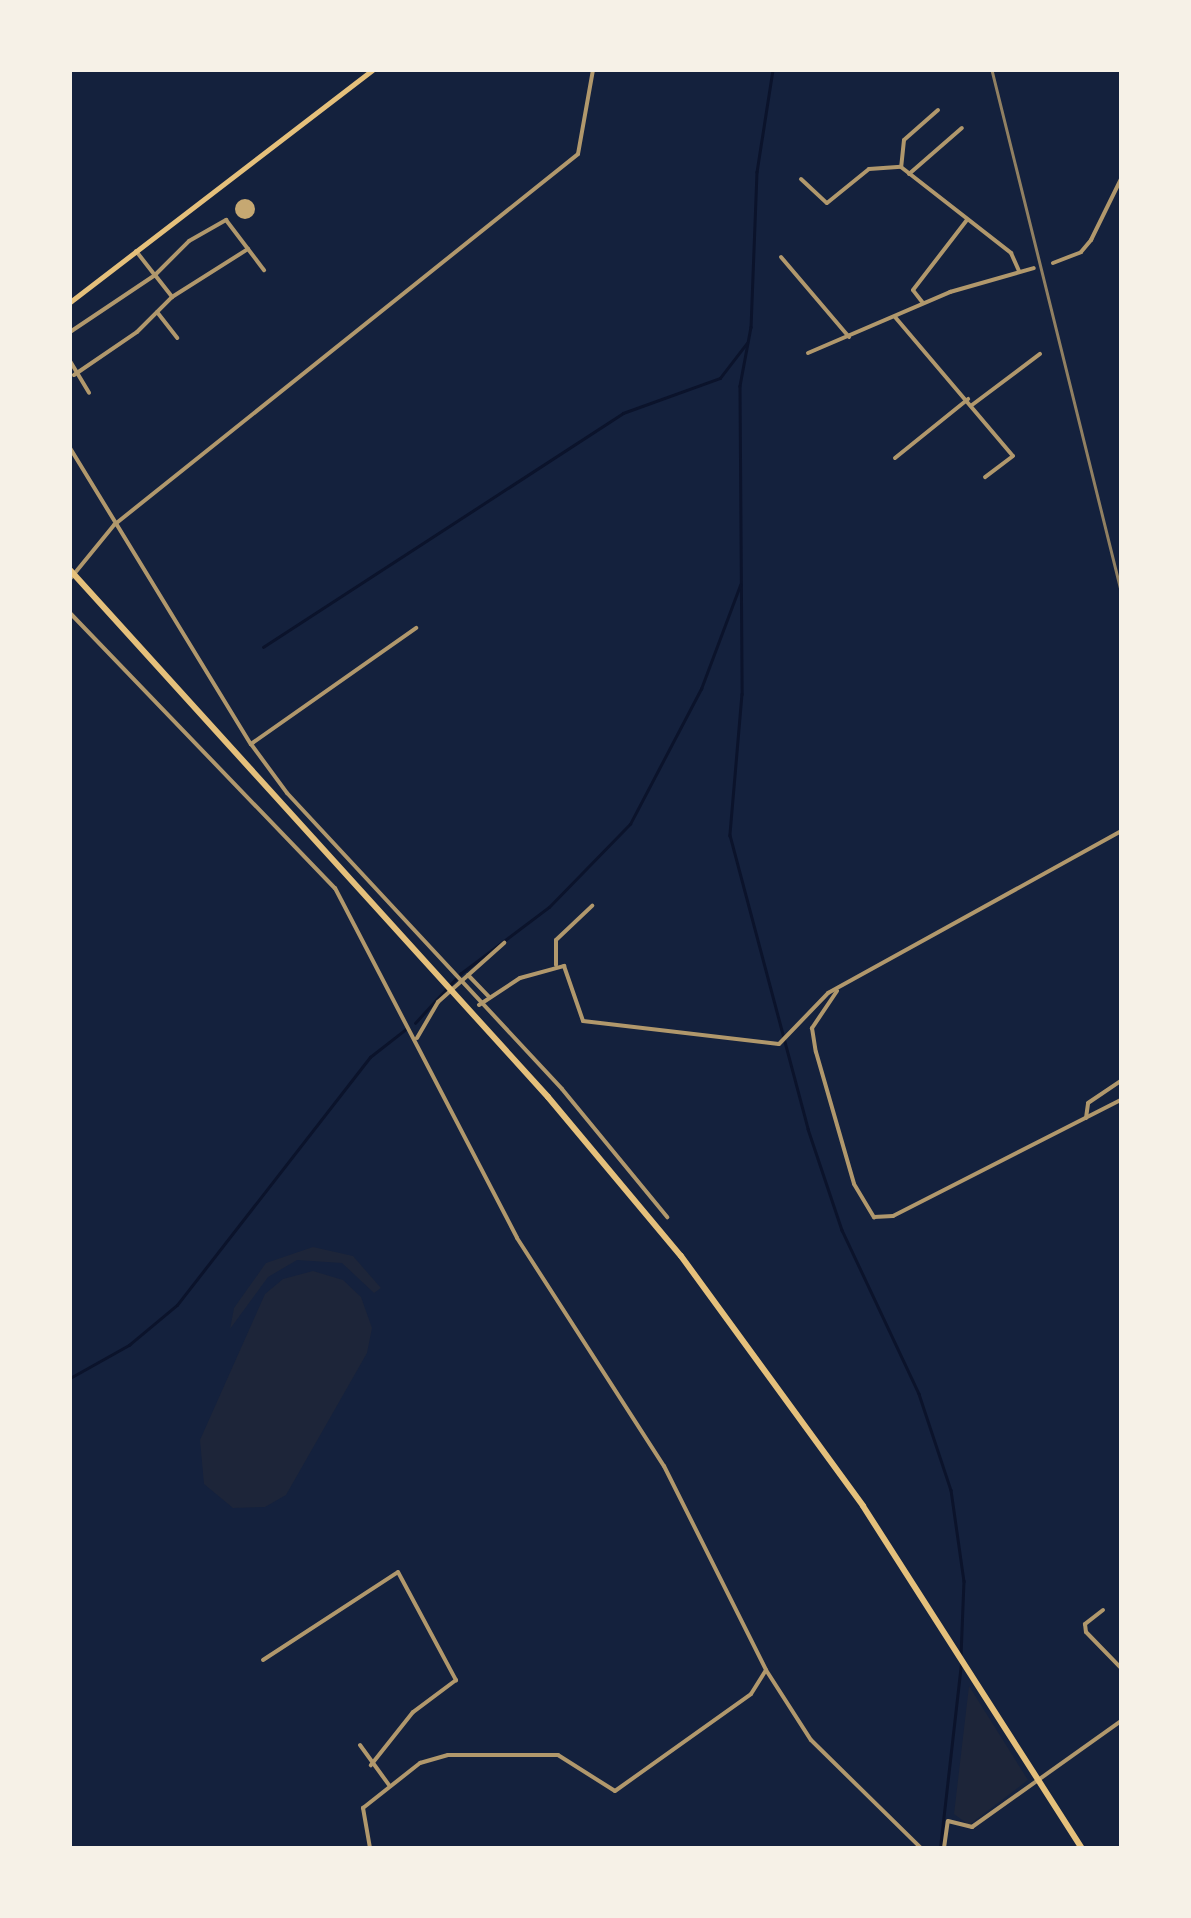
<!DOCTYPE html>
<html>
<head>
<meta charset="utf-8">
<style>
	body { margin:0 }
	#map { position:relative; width:1191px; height:1918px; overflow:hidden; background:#14213d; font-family:"Roboto Condensed",sans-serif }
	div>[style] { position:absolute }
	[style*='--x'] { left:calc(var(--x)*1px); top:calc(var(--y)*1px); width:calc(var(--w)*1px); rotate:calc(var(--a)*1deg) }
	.green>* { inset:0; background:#1d2539 }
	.stream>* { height:2.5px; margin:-1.25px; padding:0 1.25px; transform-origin:1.25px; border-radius:1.25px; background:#0b132b }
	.building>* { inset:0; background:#c6a872 }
	.round { border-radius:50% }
	.minor>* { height:4px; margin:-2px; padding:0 2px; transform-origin:2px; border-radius:2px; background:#b1986c }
	.secondary>* { height:5px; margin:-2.5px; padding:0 2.5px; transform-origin:2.5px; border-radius:2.5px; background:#e5c07b }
	.trunk>* { height:6px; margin:-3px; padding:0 3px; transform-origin:3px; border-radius:3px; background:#e5c07b }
	.rail>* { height:2.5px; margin:-1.25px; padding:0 1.25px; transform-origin:1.25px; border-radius:1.25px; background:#918062 }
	span { translate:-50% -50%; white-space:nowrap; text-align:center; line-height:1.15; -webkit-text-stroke:8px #f6f1e7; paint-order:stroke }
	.frame { position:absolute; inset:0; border:72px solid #f6f1e7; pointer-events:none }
</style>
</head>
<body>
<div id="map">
	<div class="green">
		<i style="clip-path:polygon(313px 1247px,353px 1256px,381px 1288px,374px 1293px,342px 1263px,297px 1260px,268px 1277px,230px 1329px,234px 1308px,266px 1263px)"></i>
		<i style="clip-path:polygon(313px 1271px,343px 1280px,361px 1297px,372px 1328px,367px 1353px,286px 1495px,265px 1507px,233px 1508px,204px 1484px,200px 1440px,265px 1294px,283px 1279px)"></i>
		<i style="clip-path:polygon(969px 1686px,1028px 1780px,969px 1825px,954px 1814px)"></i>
	</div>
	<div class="stream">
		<i style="--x:773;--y:70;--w:103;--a:98.9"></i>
		<i style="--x:757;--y:172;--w:155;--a:92.2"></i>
		<i style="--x:751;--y:327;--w:60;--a:100.6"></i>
		<i style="--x:740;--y:386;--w:308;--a:89.6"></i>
		<i style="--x:742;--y:694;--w:142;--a:94.9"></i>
		<i style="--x:730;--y:835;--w:304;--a:75.1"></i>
		<i style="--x:808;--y:1129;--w:107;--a:71.4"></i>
		<i style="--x:842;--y:1230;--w:181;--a:64.8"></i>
		<i style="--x:919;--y:1394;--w:101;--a:71.6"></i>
		<i style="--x:951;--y:1490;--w:92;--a:81.9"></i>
		<i style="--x:964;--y:1581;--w:75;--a:92.3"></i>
		<i style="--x:263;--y:647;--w:429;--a:-33"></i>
		<i style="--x:623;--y:413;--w:103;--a:-19.8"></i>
		<i style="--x:720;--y:378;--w:44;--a:-52.4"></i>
		<i style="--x:415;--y:1023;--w:67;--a:-47.4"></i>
		<i style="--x:460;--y:974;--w:111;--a:-37"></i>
		<i style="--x:549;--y:907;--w:116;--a:-45.7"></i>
		<i style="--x:630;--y:824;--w:153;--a:-62.3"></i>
		<i style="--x:701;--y:689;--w:111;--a:-69.4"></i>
		<i style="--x:70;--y:1378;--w:68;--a:-29.2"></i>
		<i style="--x:129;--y:1345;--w:62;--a:-39.8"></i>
		<i style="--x:177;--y:1305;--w:314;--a:-52.1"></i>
		<i style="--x:370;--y:1057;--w:46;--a:-37.9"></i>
		<i style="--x:940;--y:1848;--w:185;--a:-83.5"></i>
	</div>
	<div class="building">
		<i class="round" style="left:235px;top:199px;width:20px;height:20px"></i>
	</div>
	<div class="minor">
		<i style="--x:938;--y:110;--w:45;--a:138.6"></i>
		<i style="--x:904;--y:140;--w:27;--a:96"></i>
		<i style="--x:901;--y:167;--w:140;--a:38"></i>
		<i style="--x:1011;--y:253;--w:20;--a:66"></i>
		<i style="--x:909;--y:174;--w:70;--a:-41"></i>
		<i style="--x:801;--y:179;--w:35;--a:43"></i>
		<i style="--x:827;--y:203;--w:54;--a:-39"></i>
		<i style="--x:869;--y:169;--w:32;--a:-4"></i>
		<i style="--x:136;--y:251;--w:31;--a:52"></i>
		<i style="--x:155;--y:275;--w:48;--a:-45"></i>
		<i style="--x:189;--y:241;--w:43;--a:-29.6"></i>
		<i style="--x:226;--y:220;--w:63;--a:52.8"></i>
		<i style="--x:781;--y:257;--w:105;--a:49.6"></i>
		<i style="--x:1053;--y:263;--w:30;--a:-21"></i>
		<i style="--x:1081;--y:252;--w:16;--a:-50"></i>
		<i style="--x:1091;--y:240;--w:68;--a:-63.8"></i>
		<i style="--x:923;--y:303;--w:16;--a:-128"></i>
		<i style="--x:913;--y:290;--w:88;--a:-52.4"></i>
		<i style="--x:157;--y:312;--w:33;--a:52"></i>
		<i style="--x:895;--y:317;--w:182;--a:49.7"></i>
		<i style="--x:1013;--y:456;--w:35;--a:143"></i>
		<i style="--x:70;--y:332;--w:102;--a:-33.8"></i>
		<i style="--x:155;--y:275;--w:28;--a:52"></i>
		<i style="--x:808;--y:353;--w:155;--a:-23.2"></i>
		<i style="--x:950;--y:292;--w:87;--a:-15.9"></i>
		<i style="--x:70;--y:361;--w:37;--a:59"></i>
		<i style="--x:74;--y:375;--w:76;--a:-34.3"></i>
		<i style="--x:137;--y:332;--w:49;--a:-45"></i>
		<i style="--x:172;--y:297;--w:90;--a:-32.3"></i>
		<i style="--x:972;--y:405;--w:85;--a:-36.9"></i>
		<i style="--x:70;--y:448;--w:347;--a:58.6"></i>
		<i style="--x:251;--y:744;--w:61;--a:53.7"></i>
		<i style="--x:287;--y:793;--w:404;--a:47.1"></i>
		<i style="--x:562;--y:1089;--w:166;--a:50.6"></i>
		<i style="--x:895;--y:458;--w:94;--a:-38.9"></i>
		<i style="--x:70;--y:579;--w:70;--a:-50.8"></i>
		<i style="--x:114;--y:525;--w:594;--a:-38.64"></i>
		<i style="--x:578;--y:154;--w:85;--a:-79.9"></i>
		<i style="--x:70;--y:613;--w:382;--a:46.1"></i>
		<i style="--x:335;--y:888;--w:394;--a:62.5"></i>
		<i style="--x:517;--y:1238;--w:271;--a:57.2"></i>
		<i style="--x:664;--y:1466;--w:228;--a:63.4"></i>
		<i style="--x:766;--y:1670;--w:83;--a:57.3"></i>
		<i style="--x:811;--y:1740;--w:154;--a:44.5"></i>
		<i style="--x:251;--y:744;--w:202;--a:-35.1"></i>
		<i style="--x:556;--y:965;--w:25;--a:-90"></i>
		<i style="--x:556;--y:940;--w:50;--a:-43.4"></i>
		<i style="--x:468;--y:975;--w:30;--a:46"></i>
		<i style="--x:837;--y:991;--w:45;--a:124"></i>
		<i style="--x:812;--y:1028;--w:24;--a:81"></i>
		<i style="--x:816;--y:1052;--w:137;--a:73.9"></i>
		<i style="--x:854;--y:1184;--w:39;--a:59"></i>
		<i style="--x:874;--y:1217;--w:19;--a:-3"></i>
		<i style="--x:893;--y:1216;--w:256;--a:-27"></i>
		<i style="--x:479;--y:1005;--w:49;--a:-33.4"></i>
		<i style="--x:520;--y:978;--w:46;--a:-15.3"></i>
		<i style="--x:564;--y:966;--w:58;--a:70.9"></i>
		<i style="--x:583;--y:1021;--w:197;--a:6.7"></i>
		<i style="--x:779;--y:1044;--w:71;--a:-46.1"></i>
		<i style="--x:828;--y:993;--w:335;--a:-28.9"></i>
		<i style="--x:417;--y:1038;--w:42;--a:-59.7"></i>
		<i style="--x:438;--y:1002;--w:89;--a:-41.8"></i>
		<i style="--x:1086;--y:1118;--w:15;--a:-82"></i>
		<i style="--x:1088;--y:1103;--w:40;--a:-34"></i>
		<i style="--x:1103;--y:1610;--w:23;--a:142"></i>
		<i style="--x:1085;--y:1624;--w:8;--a:83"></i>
		<i style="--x:1086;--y:1632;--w:50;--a:45.8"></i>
		<i style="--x:263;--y:1660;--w:161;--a:-33.1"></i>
		<i style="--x:398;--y:1572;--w:123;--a:61.8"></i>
		<i style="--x:456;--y:1680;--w:54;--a:143.3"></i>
		<i style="--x:413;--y:1712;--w:68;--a:128.4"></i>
		<i style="--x:360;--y:1745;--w:49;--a:54.1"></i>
		<i style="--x:370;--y:1848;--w:41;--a:-99.9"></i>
		<i style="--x:363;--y:1808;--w:73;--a:-38.3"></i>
		<i style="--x:420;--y:1763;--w:29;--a:-16"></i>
		<i style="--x:448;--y:1755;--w:110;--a:0"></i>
		<i style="--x:558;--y:1755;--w:67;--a:32.3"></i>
		<i style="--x:615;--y:1791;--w:167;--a:-35.5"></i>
		<i style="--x:751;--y:1694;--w:28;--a:-58"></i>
		<i style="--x:944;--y:1848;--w:27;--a:-82"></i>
		<i style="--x:948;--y:1821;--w:25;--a:14"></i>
		<i style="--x:972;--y:1827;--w:183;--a:-35.4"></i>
	</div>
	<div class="secondary">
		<i style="--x:70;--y:302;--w:381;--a:-37.5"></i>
	</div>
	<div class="trunk">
		<i style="--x:70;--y:570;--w:711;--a:47.79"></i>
		<i style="--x:548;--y:1097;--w:207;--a:50.1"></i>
		<i style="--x:681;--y:1256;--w:309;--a:53.9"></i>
		<i style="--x:863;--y:1506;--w:406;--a:57.4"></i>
	</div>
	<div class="rail">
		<i style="--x:992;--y:70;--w:536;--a:76.07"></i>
	</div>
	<div class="frame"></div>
</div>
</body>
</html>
